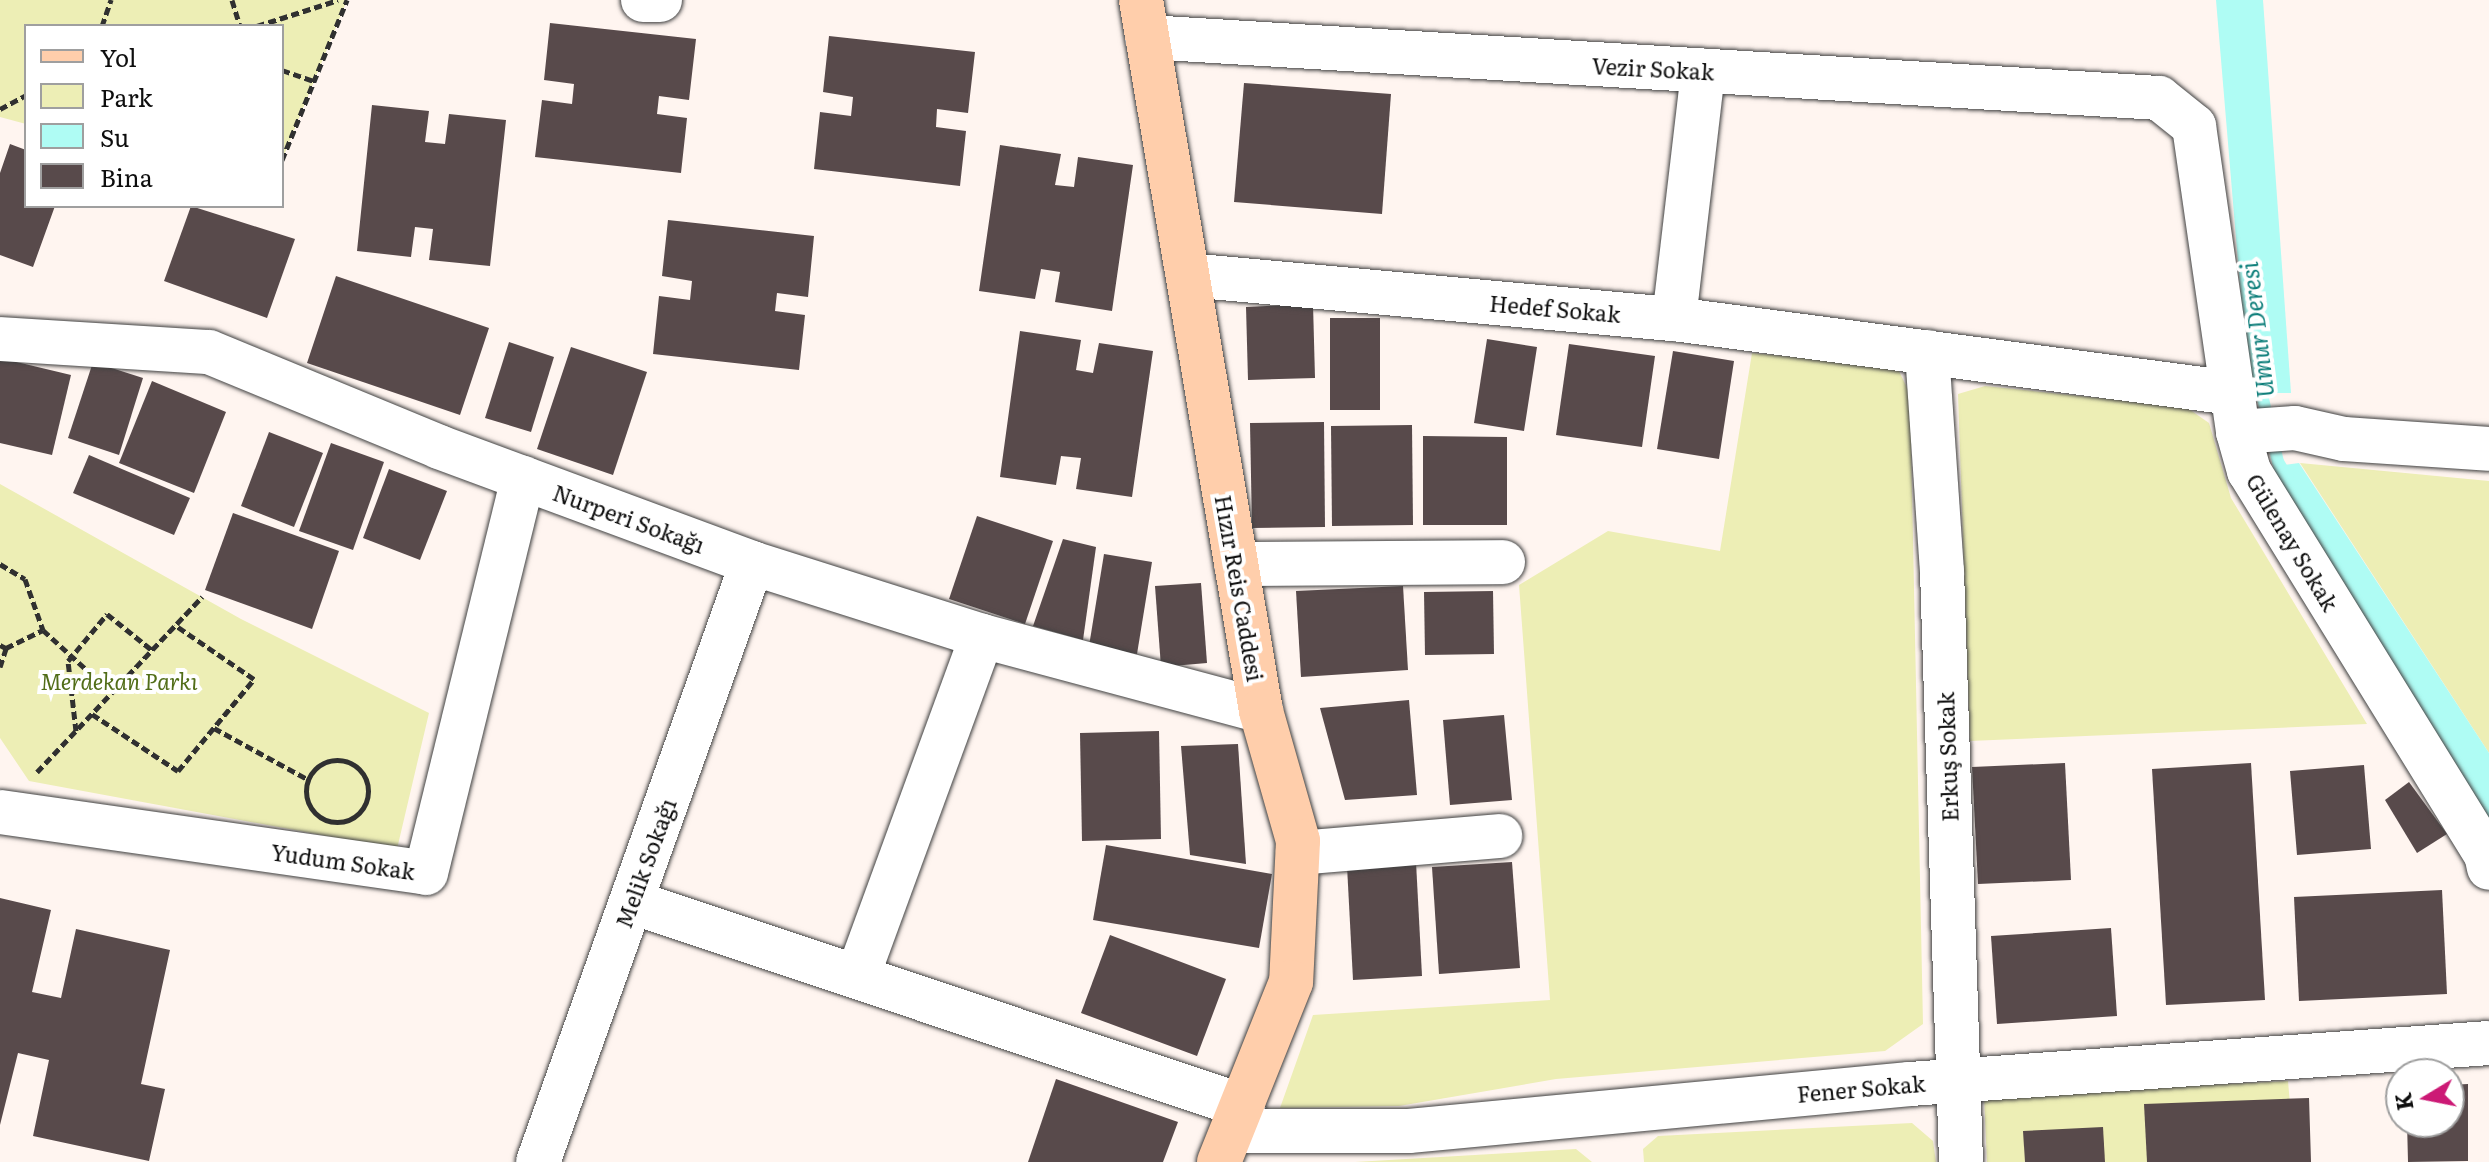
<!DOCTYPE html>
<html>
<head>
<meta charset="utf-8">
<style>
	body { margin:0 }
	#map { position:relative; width:2489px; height:1162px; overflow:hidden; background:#fff5f0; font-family:Literata,serif }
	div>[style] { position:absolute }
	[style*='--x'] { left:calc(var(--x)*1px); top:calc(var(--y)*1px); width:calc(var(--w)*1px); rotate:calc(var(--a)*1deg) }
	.green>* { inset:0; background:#edeeb5 }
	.water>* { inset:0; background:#affcf4 }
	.stream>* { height:12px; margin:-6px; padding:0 6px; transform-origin:6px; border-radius:6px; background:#affcf4 }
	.building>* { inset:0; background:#584a4b }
	.path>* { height:5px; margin-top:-2.5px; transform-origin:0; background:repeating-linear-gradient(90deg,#303030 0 8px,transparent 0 12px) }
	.path>.ring { margin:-2.5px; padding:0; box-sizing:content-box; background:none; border:5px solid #303030; border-radius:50% }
	.roads { filter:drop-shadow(0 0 2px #414141) drop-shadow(0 0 2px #414141) }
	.street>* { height:44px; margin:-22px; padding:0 22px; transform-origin:22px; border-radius:22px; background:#fff }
	.secondary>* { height:44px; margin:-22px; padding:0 22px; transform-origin:22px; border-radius:22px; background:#ffceab }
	span { translate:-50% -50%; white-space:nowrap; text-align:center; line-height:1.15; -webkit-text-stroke:8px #fff; paint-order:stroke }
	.street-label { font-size:22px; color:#0e0e0e }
	.park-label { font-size:22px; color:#516d18; font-style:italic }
	.water-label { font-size:24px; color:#0d7e7a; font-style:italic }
	.legend { position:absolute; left:24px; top:24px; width:260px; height:184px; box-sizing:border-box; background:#fff; border:2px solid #9f9f9f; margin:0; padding:10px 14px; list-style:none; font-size:24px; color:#0e0e0e }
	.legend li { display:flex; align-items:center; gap:16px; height:40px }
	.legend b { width:40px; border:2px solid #9f9f9f }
	.north { position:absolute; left:2385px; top:1058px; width:80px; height:80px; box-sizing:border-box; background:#fff; border:2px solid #9f9f9f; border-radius:50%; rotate:260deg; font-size:22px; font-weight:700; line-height:32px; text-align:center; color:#0e0e0e }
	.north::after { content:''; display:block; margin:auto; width:28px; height:36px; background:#cc1975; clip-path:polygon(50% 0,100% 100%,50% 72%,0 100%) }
</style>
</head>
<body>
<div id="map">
	<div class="green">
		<i style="clip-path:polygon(0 0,347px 0,282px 160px,282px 26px,26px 26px,26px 124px,0 117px)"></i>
		<i style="clip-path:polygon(1752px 353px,1897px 367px,1910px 394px,1923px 1024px,1885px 1051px,1556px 1079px,1399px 1106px,1280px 1108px,1313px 1015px,1550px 1000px,1519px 585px,1608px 531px,1720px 551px)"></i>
		<i style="clip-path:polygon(1985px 386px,2186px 407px,2209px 423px,2231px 498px,2367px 724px,1970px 741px,1958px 394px)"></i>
		<i style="clip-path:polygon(2300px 463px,2489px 481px,2489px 753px)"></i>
		<i style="clip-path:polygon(0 484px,241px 619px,429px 713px,397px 849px,29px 781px,0 738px)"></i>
		<i style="clip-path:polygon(2288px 1081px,2295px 1162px,1987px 1162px,1984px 1096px)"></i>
		<i style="clip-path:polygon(1912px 1123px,1933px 1141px,1936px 1162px,1644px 1162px,1643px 1149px,1658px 1136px)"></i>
		<i style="clip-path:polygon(1576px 1149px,1592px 1162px,1354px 1162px,1355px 1162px)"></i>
	</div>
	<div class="water">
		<i style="clip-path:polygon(2216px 0,2263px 0,2291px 393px,2249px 393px)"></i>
		<i style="clip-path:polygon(2299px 463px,2489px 753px,2489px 821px,2263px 468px)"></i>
	</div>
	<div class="stream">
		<i style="--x:2258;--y:378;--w:86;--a:76.6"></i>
		<i style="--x:2278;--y:462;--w:19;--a:58"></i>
	</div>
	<div class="building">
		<i style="clip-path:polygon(550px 23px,696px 39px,689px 100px,659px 96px,657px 114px,687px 118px,681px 173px,535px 157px,542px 100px,572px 104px,574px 84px,544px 80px)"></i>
		<i style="clip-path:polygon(829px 36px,975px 52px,968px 113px,937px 109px,936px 127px,966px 131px,960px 186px,814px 169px,820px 112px,851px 116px,853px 97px,823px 92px)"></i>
		<i style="clip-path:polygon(1244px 83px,1391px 94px,1382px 214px,1234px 202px)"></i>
		<i style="clip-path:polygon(372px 105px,429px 111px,425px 142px,445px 144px,449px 114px,506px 120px,490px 266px,429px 260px,433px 229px,415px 227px,411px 257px,357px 251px)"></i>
		<i style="clip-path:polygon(10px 144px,26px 150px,26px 206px,55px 206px,33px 267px,0 255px,0 173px)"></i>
		<i style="clip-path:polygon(1000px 145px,1061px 154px,1055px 185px,1074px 187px,1078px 157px,1133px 165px,1112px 311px,1055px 302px,1060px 272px,1041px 269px,1035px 299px,979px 291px)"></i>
		<i style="clip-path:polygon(191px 206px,295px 239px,267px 318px,164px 281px)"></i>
		<i style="clip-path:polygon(668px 220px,814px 236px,808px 297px,777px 293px,775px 311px,805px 315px,799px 370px,653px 354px,659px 296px,690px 300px,692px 281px,662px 276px)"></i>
		<i style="clip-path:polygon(336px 276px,489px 328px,460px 415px,307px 363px)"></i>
		<i style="clip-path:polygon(1313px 304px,1315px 378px,1248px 380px,1246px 307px)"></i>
		<i style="clip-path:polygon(1330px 318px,1380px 318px,1380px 410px,1330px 410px)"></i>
		<i style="clip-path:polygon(1020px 331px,1081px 340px,1076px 370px,1093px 373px,1099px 343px,1153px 351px,1132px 497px,1076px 489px,1081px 458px,1061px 456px,1056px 485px,1000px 477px)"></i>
		<i style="clip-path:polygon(1487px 339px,1537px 347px,1524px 431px,1474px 423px)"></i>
		<i style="clip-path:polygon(509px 342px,554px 357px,531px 432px,485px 418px)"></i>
		<i style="clip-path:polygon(1569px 344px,1655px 356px,1642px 447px,1556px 435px)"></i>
		<i style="clip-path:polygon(571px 347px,647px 372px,613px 475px,537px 449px)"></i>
		<i style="clip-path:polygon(1673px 351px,1734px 361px,1719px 459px,1657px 449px)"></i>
		<i style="clip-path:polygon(0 358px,71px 375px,52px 455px,0 443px)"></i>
		<i style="clip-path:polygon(93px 362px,143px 378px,119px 455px,68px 438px)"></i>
		<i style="clip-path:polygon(152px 381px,226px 412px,194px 493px,119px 463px)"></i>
		<i style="clip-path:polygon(1324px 422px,1325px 527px,1252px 528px,1250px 423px)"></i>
		<i style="clip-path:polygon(1412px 425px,1413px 525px,1332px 526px,1331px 426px)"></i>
		<i style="clip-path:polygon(269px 432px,323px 453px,294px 527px,241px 506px)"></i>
		<i style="clip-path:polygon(1423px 436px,1507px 437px,1507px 525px,1423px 525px)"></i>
		<i style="clip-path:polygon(331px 443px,384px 462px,353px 550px,299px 531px)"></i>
		<i style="clip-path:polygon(89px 455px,190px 498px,174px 535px,73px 493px)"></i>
		<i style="clip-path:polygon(389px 469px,447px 491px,420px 560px,363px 538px)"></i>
		<i style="clip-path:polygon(233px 513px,339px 551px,312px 629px,205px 590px)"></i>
		<i style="clip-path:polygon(977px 516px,1053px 541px,1025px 624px,949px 599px)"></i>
		<i style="clip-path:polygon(1063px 539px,1096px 547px,1083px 640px,1033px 626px)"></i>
		<i style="clip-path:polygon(1104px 554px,1152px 562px,1137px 654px,1089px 646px)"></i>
		<i style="clip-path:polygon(1201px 583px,1207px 663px,1161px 667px,1155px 586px)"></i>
		<i style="clip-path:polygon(1403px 586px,1408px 670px,1301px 677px,1296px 591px)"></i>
		<i style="clip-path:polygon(1493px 591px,1494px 654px,1425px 655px,1424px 592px)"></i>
		<i style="clip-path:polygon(1409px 700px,1417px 795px,1345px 800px,1320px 708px)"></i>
		<i style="clip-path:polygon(1504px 715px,1512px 800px,1450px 805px,1443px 720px)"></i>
		<i style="clip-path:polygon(1159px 731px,1161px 839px,1082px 841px,1080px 733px)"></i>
		<i style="clip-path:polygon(1238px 744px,1246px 864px,1190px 855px,1181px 746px)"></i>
		<i style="clip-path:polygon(2065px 763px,2071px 880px,1978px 884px,1972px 767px)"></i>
		<i style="clip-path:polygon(2251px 763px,2265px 1000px,2166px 1005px,2152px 769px)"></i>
		<i style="clip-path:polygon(2364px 765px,2371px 849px,2297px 855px,2290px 771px)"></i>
		<i style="clip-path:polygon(2409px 782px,2447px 834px,2417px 853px,2385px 800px)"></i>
		<i style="clip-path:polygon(1106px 845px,1272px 874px,1259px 948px,1093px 920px)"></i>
		<i style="clip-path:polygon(1416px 862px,1422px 976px,1353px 980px,1347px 866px)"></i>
		<i style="clip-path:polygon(1512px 862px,1520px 968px,1439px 974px,1432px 867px)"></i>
		<i style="clip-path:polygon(2442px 890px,2447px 994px,2299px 1001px,2294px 897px)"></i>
		<i style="clip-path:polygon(0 898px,51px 910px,32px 992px,61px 998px,76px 929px,170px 950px,141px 1084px,165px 1089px,149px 1161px,33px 1136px,49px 1060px,18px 1053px,0 1125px)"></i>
		<i style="clip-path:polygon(2111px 928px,2117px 1016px,1997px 1024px,1991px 936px)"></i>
		<i style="clip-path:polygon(1110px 935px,1226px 979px,1197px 1056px,1081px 1013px)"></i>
		<i style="clip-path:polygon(1056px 1079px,1178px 1122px,1163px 1162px,1028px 1162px)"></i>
		<i style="clip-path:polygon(2468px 1084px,2468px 1161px,2408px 1162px,2407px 1122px,2449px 1122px,2449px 1085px)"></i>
		<i style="clip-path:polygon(2309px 1098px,2311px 1162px,2147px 1162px,2144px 1104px)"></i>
		<i style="clip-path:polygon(2103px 1127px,2105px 1162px,2025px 1162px,2023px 1131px)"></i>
	</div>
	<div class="path">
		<i style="--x:232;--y:0;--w:27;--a:73"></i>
		<i style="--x:102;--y:26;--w:28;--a:-71"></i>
		<i style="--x:257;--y:26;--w:85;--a:-17.8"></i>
		<i style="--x:282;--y:70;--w:34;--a:19"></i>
		<i style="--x:0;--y:109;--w:30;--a:-28"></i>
		<i style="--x:282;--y:160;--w:173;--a:-67.9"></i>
		<i style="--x:0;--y:564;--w:29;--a:31"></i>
		<i style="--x:25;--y:579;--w:54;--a:70.6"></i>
		<i style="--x:43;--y:630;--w:93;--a:42.4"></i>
		<i style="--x:0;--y:645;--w:7;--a:27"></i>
		<i style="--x:6;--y:648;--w:41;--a:-25.9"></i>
		<i style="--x:0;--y:667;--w:20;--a:-72"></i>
		<i style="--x:92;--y:714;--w:103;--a:33.5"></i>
		<i style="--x:178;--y:771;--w:119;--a:-50.4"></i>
		<i style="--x:254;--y:679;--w:96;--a:-145.6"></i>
		<i style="--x:214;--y:728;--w:106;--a:28.7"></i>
		<i style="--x:76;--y:731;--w:70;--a:-96.5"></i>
		<i style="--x:68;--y:661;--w:61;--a:-50.3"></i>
		<i style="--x:107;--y:614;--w:58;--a:38.7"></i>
		<i class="ring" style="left:306px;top:760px;width:57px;height:57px"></i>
		<i style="--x:37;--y:772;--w:241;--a:-46.7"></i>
	</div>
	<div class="roads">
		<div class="street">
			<i style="--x:643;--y:0;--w:17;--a:0"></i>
			<i style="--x:1147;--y:37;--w:1014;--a:3.45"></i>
			<i style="--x:2159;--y:98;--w:45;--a:38.7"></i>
			<i style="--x:2194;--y:126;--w:309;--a:81.8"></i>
			<i style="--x:2238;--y:432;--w:41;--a:74.2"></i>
			<i style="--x:2249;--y:471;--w:450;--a:58.3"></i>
			<i style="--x:2486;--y:854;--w:14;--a:78"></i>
			<i style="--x:1188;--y:275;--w:488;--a:5.2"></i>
			<i style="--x:1674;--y:319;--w:250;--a:-83.3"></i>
			<i style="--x:1674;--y:319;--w:563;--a:7.55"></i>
			<i style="--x:0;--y:339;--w:209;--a:3.6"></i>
			<i style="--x:209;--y:352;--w:249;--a:22.4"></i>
			<i style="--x:439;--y:447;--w:334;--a:20.3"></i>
			<i style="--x:752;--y:563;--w:241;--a:17.6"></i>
			<i style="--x:982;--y:636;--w:289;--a:15"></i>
			<i style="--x:1927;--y:352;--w:220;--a:86.1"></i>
			<i style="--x:1942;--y:571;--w:591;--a:88.16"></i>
			<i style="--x:2238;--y:432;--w:57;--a:-4"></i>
			<i style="--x:2295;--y:428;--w:50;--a:12.7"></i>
			<i style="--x:2344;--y:439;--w:145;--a:3.9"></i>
			<i style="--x:1236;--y:564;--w:267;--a:-0.4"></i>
			<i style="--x:0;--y:812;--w:430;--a:8.1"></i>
			<i style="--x:426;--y:873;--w:407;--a:-76.2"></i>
			<i style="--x:1298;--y:853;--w:203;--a:-4.8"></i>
			<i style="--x:632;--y:902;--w:644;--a:18.46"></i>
			<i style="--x:858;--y:975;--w:361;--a:-69.9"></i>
			<i style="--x:1234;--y:1131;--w:175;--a:0"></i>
			<i style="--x:1409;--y:1131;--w:503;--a:-5.36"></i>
			<i style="--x:1910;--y:1084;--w:580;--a:-4.05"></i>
			<i style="--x:538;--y:1162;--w:636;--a:-70.34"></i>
		</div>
		<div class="secondary">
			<i style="--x:1141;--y:0;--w:721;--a:80.42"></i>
			<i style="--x:1261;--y:711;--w:135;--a:74.1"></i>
			<i style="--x:1298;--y:841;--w:141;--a:92.8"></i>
			<i style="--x:1291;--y:982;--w:194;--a:111.8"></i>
		</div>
	</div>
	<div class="street-label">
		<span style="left:1653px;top:68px;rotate:3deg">Vezir Sokak</span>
		<span style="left:1555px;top:308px;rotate:5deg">Hedef Sokak</span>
		<span style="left:629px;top:518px;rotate:20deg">Nurperi Sokağı</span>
		<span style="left:2293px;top:542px;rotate:59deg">Gülenay Sokak</span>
		<span style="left:1240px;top:588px;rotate:80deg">Hızır Reis Caddesi</span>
		<span style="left:1947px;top:757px;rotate:-92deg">Erkuş Sokak</span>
		<span style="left:343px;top:861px;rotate:8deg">Yudum Sokak</span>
		<span style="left:645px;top:863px;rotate:-70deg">Melik Sokağı</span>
		<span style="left:1861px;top:1088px;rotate:-5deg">Fener Sokak</span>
	</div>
	<div class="park-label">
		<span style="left:119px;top:681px">Merdekan Parkı</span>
	</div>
	<div class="water-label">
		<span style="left:2256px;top:330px;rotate:-97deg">Umur Deresi</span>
	</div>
	<ul class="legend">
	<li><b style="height:10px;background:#ffceab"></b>Yol</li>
	<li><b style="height:22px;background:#edeeb5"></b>Park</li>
	<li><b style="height:22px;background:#affcf4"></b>Su</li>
	<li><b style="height:22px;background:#584a4b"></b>Bina</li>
	</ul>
	<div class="north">K</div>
</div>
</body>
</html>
